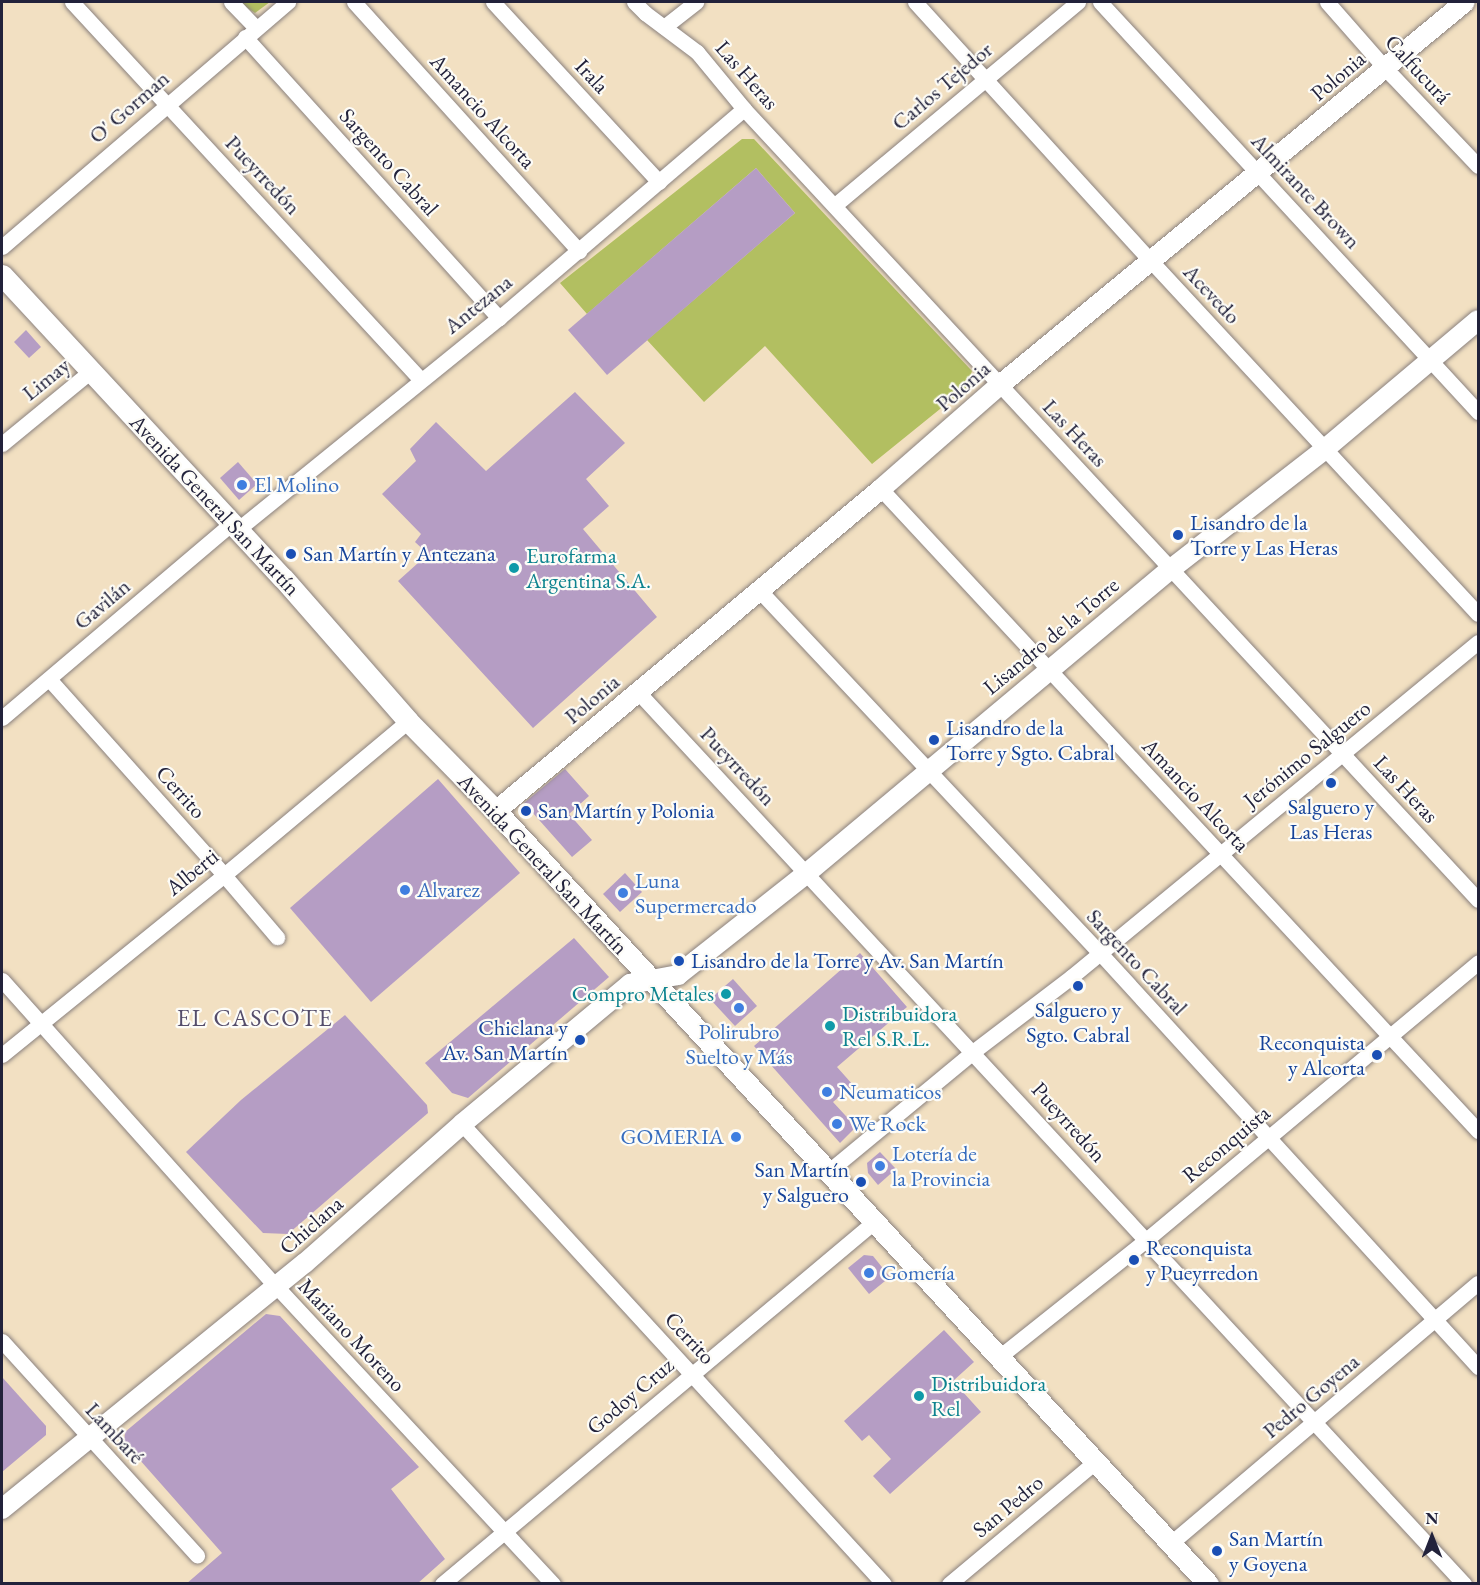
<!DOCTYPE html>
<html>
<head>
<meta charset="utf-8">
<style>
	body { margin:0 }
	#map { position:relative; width:1480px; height:1585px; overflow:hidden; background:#f2e0c2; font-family:"EB Garamond",serif }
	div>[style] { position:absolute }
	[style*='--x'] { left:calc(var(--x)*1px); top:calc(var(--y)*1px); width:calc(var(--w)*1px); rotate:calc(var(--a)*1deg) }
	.green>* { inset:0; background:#b2bf61 }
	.building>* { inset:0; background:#b59dc4 }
	.roads { filter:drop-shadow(0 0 2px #8a817e) drop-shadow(0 0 2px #8a817e) }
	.minor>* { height:15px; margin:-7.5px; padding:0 7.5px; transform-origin:7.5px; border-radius:7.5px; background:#fff }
	.tertiary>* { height:20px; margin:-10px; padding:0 10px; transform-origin:10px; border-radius:10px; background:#fff }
	.secondary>* { height:21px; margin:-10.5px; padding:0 10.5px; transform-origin:10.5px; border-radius:10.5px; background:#fff }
	.dots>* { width:16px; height:16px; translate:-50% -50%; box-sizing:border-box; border:3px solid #fdfcf7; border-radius:50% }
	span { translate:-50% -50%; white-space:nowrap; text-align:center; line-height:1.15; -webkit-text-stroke:4.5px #fdfcf7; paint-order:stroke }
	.street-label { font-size:22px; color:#22223b }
	.shop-label { font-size:22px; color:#366cbe }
	.left { translate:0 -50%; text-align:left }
	.right { translate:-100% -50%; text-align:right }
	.transit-label { font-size:22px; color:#164399 }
	.culture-label { font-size:22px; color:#0d838f }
	.neighbourhood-label { font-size:24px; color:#554d6b; letter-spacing:1.5px }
	.frame { position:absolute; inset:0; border:3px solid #22223b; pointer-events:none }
	.north { position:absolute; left:1402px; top:1507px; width:60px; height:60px; -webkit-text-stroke:4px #fdfcf7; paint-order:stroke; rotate:0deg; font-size:16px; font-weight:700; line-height:24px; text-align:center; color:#22223b }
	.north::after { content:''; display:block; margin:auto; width:21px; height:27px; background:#22223b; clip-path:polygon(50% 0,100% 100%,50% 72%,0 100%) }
</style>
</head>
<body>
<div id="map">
	<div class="green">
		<i style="clip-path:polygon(239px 2px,270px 2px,255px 13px)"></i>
		<i style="clip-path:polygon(742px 139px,754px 139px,972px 371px,966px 388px,872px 464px,765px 346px,704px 402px,647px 340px,795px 213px,756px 168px,587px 314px,560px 283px)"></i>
	</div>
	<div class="building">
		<i style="clip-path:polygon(756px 168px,795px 213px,607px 375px,568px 330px)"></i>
		<i style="clip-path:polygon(26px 330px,41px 347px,29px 358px,14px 342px)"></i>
		<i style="clip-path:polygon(575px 392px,625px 443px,586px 479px,609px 506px,583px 529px,657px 617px,533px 728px,398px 581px,428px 554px,415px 542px,421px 534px,382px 494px,416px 461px,410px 449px,436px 422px,486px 471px)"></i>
		<i style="clip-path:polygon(238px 462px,257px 484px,239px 500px,220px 478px)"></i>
		<i style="clip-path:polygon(565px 769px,589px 796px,569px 814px,592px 840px,572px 857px,524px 803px)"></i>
		<i style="clip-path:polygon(438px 779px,520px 873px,371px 1002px,290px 908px)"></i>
		<i style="clip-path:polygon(625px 873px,642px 892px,620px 912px,603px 894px)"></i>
		<i style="clip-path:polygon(574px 938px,609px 977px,468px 1098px,452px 1093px,425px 1063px)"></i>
		<i style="clip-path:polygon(860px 953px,907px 1007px,837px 1067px,853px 1085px,833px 1102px,856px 1127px,840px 1143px,754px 1046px)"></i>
		<i style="clip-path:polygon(733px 979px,757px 1006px,735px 1026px,710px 999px)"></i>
		<i style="clip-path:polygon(345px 1015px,427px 1105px,428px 1113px,288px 1234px,263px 1233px,186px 1152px,241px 1100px)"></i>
		<i style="clip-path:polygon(880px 1152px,896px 1169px,878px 1185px,868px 1173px,867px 1163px)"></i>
		<i style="clip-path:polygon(864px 1255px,873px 1256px,890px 1277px,869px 1294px,848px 1268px)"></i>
		<i style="clip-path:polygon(266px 1314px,280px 1316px,419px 1467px,391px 1489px,445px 1559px,417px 1584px,186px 1584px,222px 1553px,124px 1442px,125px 1432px)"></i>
		<i style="clip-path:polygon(944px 1330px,974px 1362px,953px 1381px,981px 1412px,890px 1494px,873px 1476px,891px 1459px,869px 1435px,862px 1441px,844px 1421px)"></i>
		<i style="clip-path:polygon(2px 1377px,46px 1426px,46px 1435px,2px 1472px)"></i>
	</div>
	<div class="roads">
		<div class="minor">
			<i style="--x:72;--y:2;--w:513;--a:47.29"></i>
			<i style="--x:231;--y:2;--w:36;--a:46"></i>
			<i style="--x:354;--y:2;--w:336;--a:47.9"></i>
			<i style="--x:493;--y:2;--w:245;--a:47.3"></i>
			<i style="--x:634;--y:2;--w:16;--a:45"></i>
			<i style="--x:645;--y:13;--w:65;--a:36.9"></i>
			<i style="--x:697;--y:52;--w:74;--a:50.5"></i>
			<i style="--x:744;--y:109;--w:1079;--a:47.14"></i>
			<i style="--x:915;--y:2;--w:350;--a:47.7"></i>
			<i style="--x:1151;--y:261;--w:481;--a:47.2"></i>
			<i style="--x:1100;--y:2;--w:558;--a:47.33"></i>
			<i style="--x:1327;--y:2;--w:88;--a:48.7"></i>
			<i style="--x:1385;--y:68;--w:135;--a:46.5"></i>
			<i style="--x:664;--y:27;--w:41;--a:-38"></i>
			<i style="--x:245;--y:37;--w:379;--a:47.9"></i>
			<i style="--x:835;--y:205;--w:317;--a:-39.9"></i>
			<i style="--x:2;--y:247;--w:377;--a:-40.6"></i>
			<i style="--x:2;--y:444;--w:115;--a:-39.4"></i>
			<i style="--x:881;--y:489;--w:877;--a:47.08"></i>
			<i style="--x:237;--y:530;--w:337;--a:-39"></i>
			<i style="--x:499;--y:318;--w:322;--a:-40.5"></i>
			<i style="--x:759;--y:590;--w:498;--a:46.8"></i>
			<i style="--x:1100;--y:953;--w:561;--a:47.6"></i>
			<i style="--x:49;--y:679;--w:263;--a:48.2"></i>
			<i style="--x:224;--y:875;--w:82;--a:49.5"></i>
			<i style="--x:638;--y:692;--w:1216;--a:47.2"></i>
			<i style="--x:2;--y:718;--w:300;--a:-40.3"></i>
			<i style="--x:2;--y:980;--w:411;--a:48.2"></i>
			<i style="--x:276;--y:1286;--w:407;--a:47.1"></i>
			<i style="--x:2;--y:1055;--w:286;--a:-39"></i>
			<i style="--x:224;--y:875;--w:240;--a:-39.9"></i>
			<i style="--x:462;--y:1124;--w:624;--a:47.47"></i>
			<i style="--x:829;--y:1171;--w:188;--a:-39.6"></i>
			<i style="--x:974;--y:1051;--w:122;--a:-37.3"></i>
			<i style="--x:1071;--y:977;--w:527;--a:-39.46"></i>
			<i style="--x:2;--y:1341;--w:290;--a:47.7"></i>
			<i style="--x:999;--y:1357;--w:188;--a:-38.5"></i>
			<i style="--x:1146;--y:1240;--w:433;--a:-39.9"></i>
			<i style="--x:1171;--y:1543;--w:402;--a:-40.3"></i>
			<i style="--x:442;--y:1584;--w:565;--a:-39.97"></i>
			<i style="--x:949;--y:1584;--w:190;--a:-39.9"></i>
		</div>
		<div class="tertiary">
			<i style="--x:496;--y:811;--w:502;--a:-39.91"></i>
			<i style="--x:881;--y:489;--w:158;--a:-41.2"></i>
			<i style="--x:1000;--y:385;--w:602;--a:-39.48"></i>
			<i style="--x:2;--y:1509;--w:390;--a:-39.1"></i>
			<i style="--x:305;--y:1263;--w:210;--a:-41.5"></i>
			<i style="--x:462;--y:1124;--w:219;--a:-39.8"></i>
			<i style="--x:630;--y:984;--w:49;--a:-10.6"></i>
			<i style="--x:678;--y:975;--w:164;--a:-38.3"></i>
			<i style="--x:807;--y:873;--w:474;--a:-39.9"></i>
			<i style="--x:1171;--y:569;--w:195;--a:-37.9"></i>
			<i style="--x:1325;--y:449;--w:200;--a:-40.1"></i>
		</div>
		<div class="secondary">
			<i style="--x:2;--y:275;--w:413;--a:47.2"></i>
			<i style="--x:283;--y:578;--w:190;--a:48.8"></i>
			<i style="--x:408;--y:721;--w:126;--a:45.6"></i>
			<i style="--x:496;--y:811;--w:1051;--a:47.35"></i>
		</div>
	</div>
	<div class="dots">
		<i style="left:242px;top:485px;background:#3f7fe0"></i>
		<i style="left:1178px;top:535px;background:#1a4fb4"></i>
		<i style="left:291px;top:554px;background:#1a4fb4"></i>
		<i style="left:514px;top:568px;background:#0f9aa8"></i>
		<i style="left:934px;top:740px;background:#1a4fb4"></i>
		<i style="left:1331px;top:783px;background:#1a4fb4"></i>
		<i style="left:526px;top:811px;background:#1a4fb4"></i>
		<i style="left:405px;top:890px;background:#3f7fe0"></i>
		<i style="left:623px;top:893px;background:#3f7fe0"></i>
		<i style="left:679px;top:961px;background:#1a4fb4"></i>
		<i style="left:1078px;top:986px;background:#1a4fb4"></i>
		<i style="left:726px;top:994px;background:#0f9aa8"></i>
		<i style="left:739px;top:1008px;background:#3f7fe0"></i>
		<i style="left:830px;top:1026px;background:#0f9aa8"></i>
		<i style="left:580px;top:1040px;background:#1a4fb4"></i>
		<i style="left:1377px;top:1055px;background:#1a4fb4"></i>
		<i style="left:827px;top:1092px;background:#3f7fe0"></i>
		<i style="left:837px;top:1124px;background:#3f7fe0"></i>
		<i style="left:736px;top:1137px;background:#3f7fe0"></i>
		<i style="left:880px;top:1166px;background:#3f7fe0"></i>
		<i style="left:861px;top:1182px;background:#1a4fb4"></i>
		<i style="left:1134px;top:1260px;background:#1a4fb4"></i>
		<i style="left:869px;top:1273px;background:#3f7fe0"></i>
		<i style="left:919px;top:1396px;background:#0f9aa8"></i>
		<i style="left:1217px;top:1551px;background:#1a4fb4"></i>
	</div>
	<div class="street-label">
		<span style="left:1418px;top:69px;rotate:47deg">Calfucurá</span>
		<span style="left:747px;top:75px;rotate:49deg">Las Heras</span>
		<span style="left:592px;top:76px;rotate:47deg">Irala</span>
		<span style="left:1338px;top:76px;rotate:-40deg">Polonia</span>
		<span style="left:942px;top:86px;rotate:-40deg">Carlos Tejedor</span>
		<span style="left:129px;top:107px;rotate:-41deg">O' Gorman</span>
		<span style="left:483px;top:111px;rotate:48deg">Amancio Alcorta</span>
		<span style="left:389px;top:162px;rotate:48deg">Sargento Cabral</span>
		<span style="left:263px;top:175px;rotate:47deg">Pueyrredón</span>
		<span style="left:1306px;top:191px;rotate:47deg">Almirante Brown</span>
		<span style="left:1212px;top:294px;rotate:47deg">Acevedo</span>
		<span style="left:478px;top:304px;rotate:-39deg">Antezana</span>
		<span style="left:46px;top:379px;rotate:-39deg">Limay</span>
		<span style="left:963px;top:386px;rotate:-41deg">Polonia</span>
		<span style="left:1075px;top:433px;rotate:47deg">Las Heras</span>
		<span style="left:215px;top:505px;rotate:47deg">Avenida General San Martín</span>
		<span style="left:102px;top:604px;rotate:-40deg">Gavilán</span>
		<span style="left:1051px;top:636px;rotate:-40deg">Lisandro de la Torre</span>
		<span style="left:592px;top:699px;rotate:-40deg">Polonia</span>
		<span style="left:1307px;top:754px;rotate:-39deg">Jerónimo Salguero</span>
		<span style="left:738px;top:766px;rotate:47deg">Pueyrredón</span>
		<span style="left:1406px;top:789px;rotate:47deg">Las Heras</span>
		<span style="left:181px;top:792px;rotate:48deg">Cerrito</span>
		<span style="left:1196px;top:795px;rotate:47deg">Amancio Alcorta</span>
		<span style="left:543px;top:864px;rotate:47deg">Avenida General San Martín</span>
		<span style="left:192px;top:872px;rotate:-39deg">Alberti</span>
		<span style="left:1137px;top:962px;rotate:47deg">Sargento Cabral</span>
		<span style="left:1069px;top:1122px;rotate:48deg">Pueyrredón</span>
		<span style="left:1226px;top:1144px;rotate:-40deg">Reconquista</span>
		<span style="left:311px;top:1225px;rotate:-41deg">Chiclana</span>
		<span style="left:352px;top:1335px;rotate:47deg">Mariano Moreno</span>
		<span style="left:690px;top:1338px;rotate:47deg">Cerrito</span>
		<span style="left:630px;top:1396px;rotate:-40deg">Godoy Cruz</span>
		<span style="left:1311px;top:1396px;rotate:-40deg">Pedro Goyena</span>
		<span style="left:115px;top:1433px;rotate:47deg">Lambaré</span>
		<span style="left:1008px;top:1506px;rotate:-40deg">San Pedro</span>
	</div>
	<div class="shop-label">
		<span class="left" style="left:254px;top:485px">El Molino</span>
		<span class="left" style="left:635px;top:893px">Luna<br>Supermercado</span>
		<span class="left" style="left:417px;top:890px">Alvarez</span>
		<span style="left:739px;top:1044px">Polirubro<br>Suelto y Más</span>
		<span class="left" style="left:839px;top:1092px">Neumaticos</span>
		<span class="left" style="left:849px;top:1124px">We Rock</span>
		<span class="right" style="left:724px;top:1137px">GOMERIA</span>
		<span class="left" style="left:892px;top:1166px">Lotería de<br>la Provincia</span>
		<span class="left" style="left:881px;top:1273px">Gomería</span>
	</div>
	<div class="transit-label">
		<span class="left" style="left:1190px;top:535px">Lisandro de la<br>Torre y Las Heras</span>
		<span class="left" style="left:303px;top:554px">San Martín y Antezana</span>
		<span class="left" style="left:946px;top:740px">Lisandro de la<br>Torre y Sgto. Cabral</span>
		<span style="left:1331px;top:819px">Salguero y<br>Las Heras</span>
		<span class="left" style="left:538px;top:811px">San Martín y Polonia</span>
		<span class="left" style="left:691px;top:961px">Lisandro de la Torre y Av. San Martín</span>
		<span style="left:1078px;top:1022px">Salguero y<br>Sgto. Cabral</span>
		<span class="right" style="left:568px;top:1040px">Chiclana y<br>Av. San Martín</span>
		<span class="right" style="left:1365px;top:1055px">Reconquista<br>y Alcorta</span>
		<span class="right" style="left:849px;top:1182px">San Martín<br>y Salguero</span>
		<span class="left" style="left:1146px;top:1260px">Reconquista<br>y Pueyrredon</span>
		<span class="left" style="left:1229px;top:1551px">San Martín<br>y Goyena</span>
	</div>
	<div class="culture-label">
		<span class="left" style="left:526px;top:568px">Eurofarma<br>Argentina S.A.</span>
		<span class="right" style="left:714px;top:994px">Compro Metales</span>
		<span class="left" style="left:842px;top:1026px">Distribuidora<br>Rel S.R.L.</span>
		<span class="left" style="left:931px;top:1396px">Distribuidora<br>Rel</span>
	</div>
	<div class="neighbourhood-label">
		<span style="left:255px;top:1018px">EL CASCOTE</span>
	</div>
	<div class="frame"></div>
	<div class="north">N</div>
</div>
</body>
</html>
